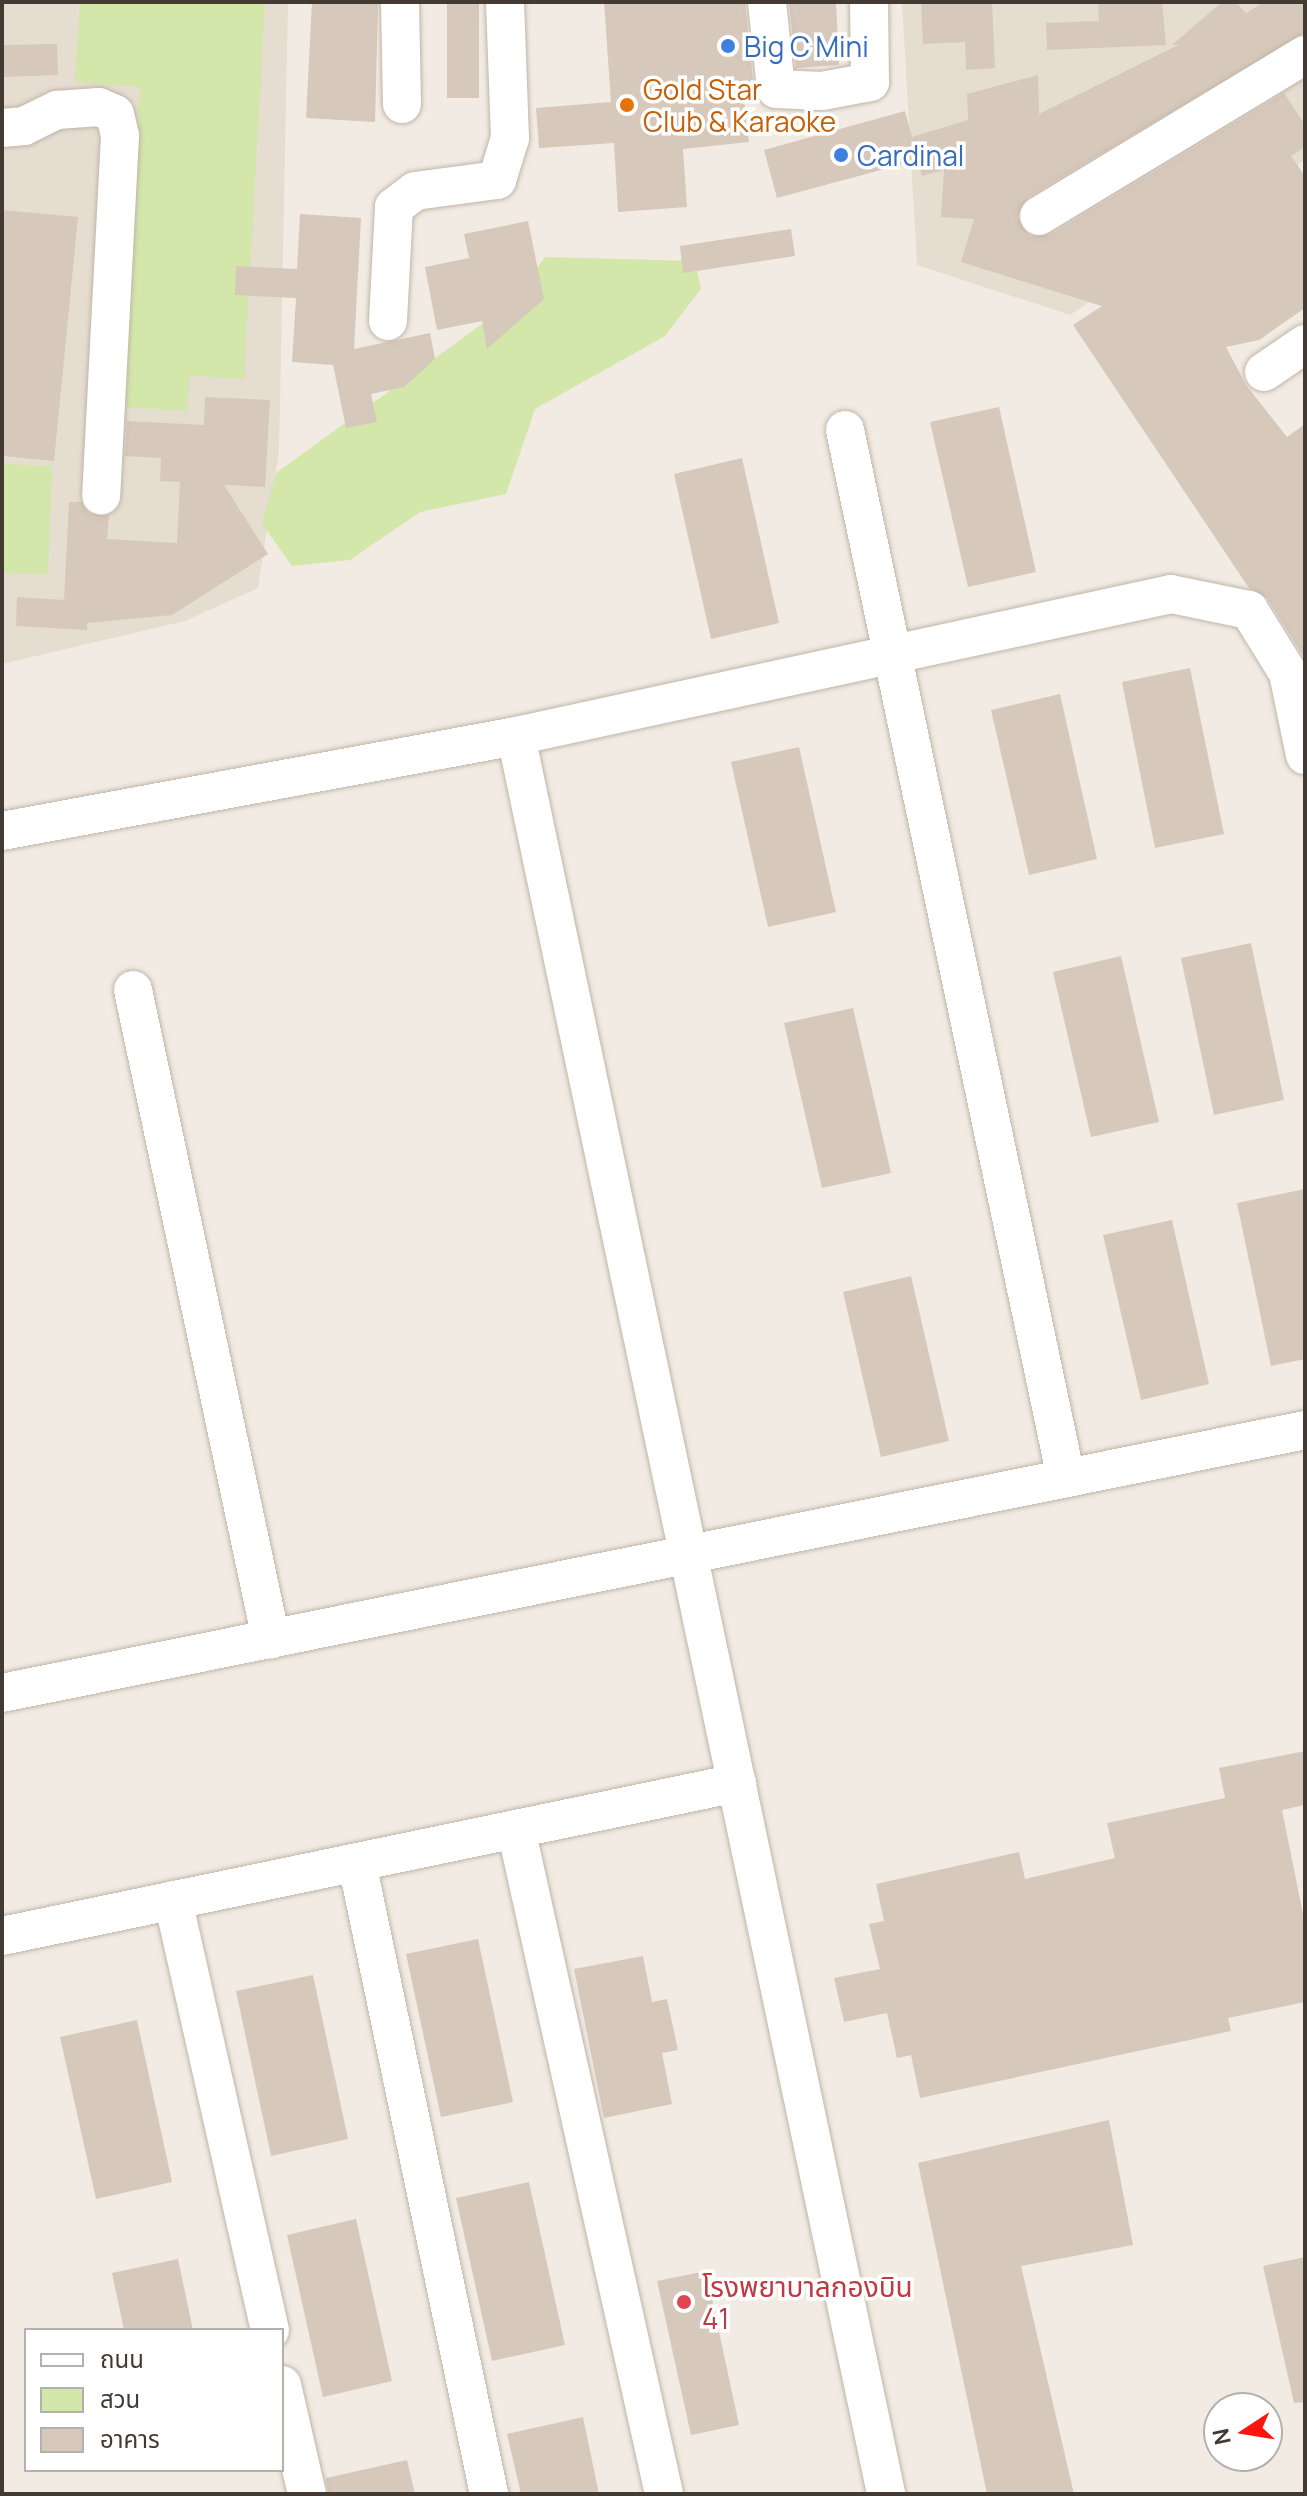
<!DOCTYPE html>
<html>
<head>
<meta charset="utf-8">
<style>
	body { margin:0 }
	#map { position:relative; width:1307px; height:2496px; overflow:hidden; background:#f2ebe3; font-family:Manrope,"Noto Sans Thai",sans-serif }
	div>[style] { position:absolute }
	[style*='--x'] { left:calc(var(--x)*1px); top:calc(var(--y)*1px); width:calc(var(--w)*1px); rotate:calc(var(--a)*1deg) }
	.residential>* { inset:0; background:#e6ddd1 }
	.green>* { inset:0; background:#d3e7aa }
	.building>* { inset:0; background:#d6c8bb }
	.roads { filter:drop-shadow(0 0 2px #c0b5a8) drop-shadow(0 0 2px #c0b5a8) }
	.minor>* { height:38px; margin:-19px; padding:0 19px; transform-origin:19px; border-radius:19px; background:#fff }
	.dots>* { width:22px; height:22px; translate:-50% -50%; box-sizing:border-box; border:4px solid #fff; border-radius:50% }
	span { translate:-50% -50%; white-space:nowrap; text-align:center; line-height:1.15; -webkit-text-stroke:7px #fff; paint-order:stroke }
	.shop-label { font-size:28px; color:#366cbe }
	.left { translate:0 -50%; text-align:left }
	.food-label { font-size:28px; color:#c56008 }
	.health-label { font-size:28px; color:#be3a42 }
	.frame { position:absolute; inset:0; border:4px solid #433b33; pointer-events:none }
	.legend { position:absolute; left:24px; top:2328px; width:260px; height:144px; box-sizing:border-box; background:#fff; border:2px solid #b4b1ad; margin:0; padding:10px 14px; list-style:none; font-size:24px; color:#433b33 }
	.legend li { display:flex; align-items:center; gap:16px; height:40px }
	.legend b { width:40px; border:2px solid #b4b1ad }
	.north { position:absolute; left:1203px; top:2392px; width:80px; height:80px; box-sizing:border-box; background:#fff; border:2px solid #b4b1ad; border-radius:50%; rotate:258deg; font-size:22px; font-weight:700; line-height:32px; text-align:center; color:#433b33 }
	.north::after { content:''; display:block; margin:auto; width:28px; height:36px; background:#fd150e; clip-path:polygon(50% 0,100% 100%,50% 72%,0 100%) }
</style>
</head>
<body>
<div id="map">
	<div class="residential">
		<i style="clip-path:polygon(2px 2px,288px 2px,279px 451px,258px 588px,185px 621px,2px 664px)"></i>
		<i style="clip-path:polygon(902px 2px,1305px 2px,1305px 160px,1070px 315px,917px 265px)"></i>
	</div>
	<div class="green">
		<i style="clip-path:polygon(80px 2px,265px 2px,244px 379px,189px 376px,187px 411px,122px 407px,140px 87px,75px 82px)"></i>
		<i style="clip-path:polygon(545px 257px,695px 261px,701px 289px,665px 336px,535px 409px,506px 494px,420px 512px,350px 560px,292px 566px,262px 524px,276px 473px,511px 303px)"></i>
		<i style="clip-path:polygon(2px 464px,52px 466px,48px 574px,2px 573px)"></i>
	</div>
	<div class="building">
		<i style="clip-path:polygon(312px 2px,378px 2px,375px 122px,306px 118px)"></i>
		<i style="clip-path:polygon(447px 2px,479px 2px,479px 98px,447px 98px)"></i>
		<i style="clip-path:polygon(604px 2px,745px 2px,754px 91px,743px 92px,749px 142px,683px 149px,687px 207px,618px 212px,614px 143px,539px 148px,536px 108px,611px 102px)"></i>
		<i style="clip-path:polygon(789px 2px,836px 2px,839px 65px,796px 68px)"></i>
		<i style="clip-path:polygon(921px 2px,992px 2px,995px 68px,966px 70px,965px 42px,923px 44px)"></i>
		<i style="clip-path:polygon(1098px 2px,1162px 2px,1166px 45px,1047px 50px,1046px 23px,1099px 21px)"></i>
		<i style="clip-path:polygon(1222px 2px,1236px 2px,1246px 13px,1264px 2px,1305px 2px,1305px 33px,1028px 197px,1017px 217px,1029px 236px,1050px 235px,1284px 93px,1305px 125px,1305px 147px,1291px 156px,1305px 176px,1305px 308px,1259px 340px,1226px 347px,1246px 385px,1287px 437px,1305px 424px,1305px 659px,1267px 598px,1249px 588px,1073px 325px,1102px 306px,961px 262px,974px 219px,941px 217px,944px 170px,922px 176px,918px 160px,777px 198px,764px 150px,905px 111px,912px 137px,968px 120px,967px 94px,1038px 75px,1039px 114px,1178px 45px,1172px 45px)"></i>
		<i style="clip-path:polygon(57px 44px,58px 75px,2px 77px,2px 45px)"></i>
		<i style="clip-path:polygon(2px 210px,78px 217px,54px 461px,2px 456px)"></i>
		<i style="clip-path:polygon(300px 214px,361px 218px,354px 349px,430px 333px,435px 359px,404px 387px,371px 394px,377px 422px,346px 428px,333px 365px,292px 362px,296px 298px,235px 295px,236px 266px,297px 269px)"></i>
		<i style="clip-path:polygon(528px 221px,544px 299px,487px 349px,482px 321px,437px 330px,425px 267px,469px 258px,464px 234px)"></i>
		<i style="clip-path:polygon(791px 229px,795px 256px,683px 273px,680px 246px)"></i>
		<i style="clip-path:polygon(205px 397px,270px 400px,265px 487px,224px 485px,268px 554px,172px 615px,87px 623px,87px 630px,16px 626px,17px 597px,64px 600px,69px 502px,81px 502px,90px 514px,109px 515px,107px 539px,177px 543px,180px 482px,160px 481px,161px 458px,125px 456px,127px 421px,204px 425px)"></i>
		<i style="clip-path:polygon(999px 407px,1036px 572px,968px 587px,930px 422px)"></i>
		<i style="clip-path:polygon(742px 458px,779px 623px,711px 639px,674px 474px)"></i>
		<i style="clip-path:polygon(1190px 668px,1224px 834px,1155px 848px,1122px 682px)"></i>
		<i style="clip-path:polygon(1060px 694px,1097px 859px,1029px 875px,991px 710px)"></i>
		<i style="clip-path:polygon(799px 747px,836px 912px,768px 927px,731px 762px)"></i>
		<i style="clip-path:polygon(1251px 943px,1284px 1100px,1214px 1115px,1181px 958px)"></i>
		<i style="clip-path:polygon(1121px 956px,1159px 1122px,1091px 1137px,1053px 972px)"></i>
		<i style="clip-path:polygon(853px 1008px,891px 1173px,822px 1188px,784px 1023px)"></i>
		<i style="clip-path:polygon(1305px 1189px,1305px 1359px,1271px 1366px,1237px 1203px)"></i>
		<i style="clip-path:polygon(1172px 1220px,1209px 1384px,1141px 1400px,1103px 1235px)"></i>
		<i style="clip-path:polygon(911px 1276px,949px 1441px,881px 1457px,843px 1292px)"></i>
		<i style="clip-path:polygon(1305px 1751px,1305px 1805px,1282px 1810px,1305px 1924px,1305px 2002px,1228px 2018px,1231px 2031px,920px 2098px,911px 2055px,897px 2058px,887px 2013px,844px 2022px,834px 1978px,880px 1969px,869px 1924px,884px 1921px,876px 1884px,1019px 1852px,1025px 1879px,1115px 1858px,1107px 1823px,1225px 1798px,1219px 1768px)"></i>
		<i style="clip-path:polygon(478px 1939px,513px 2102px,441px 2117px,406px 1954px)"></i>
		<i style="clip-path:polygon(643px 1956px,652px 2002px,667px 1999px,678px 2050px,662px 2053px,672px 2104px,604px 2118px,574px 1969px)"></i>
		<i style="clip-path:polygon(313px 1975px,348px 2139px,271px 2156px,236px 1991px)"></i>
		<i style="clip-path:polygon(137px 2020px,172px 2182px,96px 2199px,60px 2037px)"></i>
		<i style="clip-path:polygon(1109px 2120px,1133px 2245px,1021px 2266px,1074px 2494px,987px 2494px,918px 2163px)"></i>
		<i style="clip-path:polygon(529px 2182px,565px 2345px,492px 2361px,456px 2198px)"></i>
		<i style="clip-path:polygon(356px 2219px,392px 2381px,323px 2397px,287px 2235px)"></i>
		<i style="clip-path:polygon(1305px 2257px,1305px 2402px,1294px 2403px,1263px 2266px)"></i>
		<i style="clip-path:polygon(178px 2259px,193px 2330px,124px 2330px,112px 2273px)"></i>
		<i style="clip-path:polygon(706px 2271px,739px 2425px,691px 2435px,657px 2281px)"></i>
		<i style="clip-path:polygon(583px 2417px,599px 2494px,521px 2494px,507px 2434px)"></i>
		<i style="clip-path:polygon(407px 2460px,415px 2494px,328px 2494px,326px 2478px)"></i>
	</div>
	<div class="roads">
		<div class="minor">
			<i style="--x:400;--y:2;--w:102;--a:88.9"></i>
			<i style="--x:767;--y:2;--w:87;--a:84.1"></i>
			<i style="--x:776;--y:89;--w:46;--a:2.5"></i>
			<i style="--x:822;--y:91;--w:49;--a:-10.6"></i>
			<i style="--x:870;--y:82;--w:80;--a:-90.7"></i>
			<i style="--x:2;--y:128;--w:22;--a:-5"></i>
			<i style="--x:24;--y:126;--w:37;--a:-26"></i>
			<i style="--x:57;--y:110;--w:42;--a:-4.1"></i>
			<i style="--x:99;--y:107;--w:17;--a:24"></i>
			<i style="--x:115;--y:114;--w:23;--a:77"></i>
			<i style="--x:120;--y:136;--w:360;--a:93"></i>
			<i style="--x:1039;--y:216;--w:311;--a:-31.2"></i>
			<i style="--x:388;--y:321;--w:114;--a:-87"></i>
			<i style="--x:394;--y:207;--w:26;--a:-37"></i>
			<i style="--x:415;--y:191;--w:83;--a:-7.6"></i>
			<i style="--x:497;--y:180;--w:44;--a:-72.8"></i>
			<i style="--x:510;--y:138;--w:136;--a:-92.1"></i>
			<i style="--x:1264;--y:372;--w:50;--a:-34.3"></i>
			<i style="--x:845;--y:430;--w:1071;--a:78.09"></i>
			<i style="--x:516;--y:736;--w:1797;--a:78.11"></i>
			<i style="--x:2;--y:831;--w:523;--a:-10.47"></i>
			<i style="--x:516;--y:736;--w:670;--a:-12.23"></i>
			<i style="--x:1171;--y:594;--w:80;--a:11.6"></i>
			<i style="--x:1249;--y:610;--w:74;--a:58.2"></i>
			<i style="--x:1288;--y:673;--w:84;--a:78.3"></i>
			<i style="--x:133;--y:990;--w:664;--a:78"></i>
			<i style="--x:2;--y:1693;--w:1329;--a:-11.41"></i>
			<i style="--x:516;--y:1829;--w:681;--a:77.45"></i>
			<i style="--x:357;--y:1863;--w:645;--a:78.18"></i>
			<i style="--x:173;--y:1900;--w:441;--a:77.3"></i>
			<i style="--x:2;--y:1936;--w:751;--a:-11.76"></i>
			<i style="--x:282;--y:2385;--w:112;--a:77.1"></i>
		</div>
	</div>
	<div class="dots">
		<i style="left:728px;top:46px;background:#3f7fe0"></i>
		<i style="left:627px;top:105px;background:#e8710a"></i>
		<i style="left:841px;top:155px;background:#3f7fe0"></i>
		<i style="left:684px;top:2302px;background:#e0444e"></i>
	</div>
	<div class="shop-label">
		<span class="left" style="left:744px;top:46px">Big C Mini</span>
		<span class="left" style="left:857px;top:155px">Cardinal</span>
	</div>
	<div class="food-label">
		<span class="left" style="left:643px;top:105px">Gold Star<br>Club &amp; Karaoke</span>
	</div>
	<div class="health-label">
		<span class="left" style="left:702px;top:2302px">โรงพยาบาลกองบิน<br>41</span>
	</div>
	<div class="frame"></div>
	<ul class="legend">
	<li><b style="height:10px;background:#fff"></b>ถนน</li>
	<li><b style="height:22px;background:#d3e7aa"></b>สวน</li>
	<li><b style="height:22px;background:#d6c8bb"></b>อาคาร</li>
	</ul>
	<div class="north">N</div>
</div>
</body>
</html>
